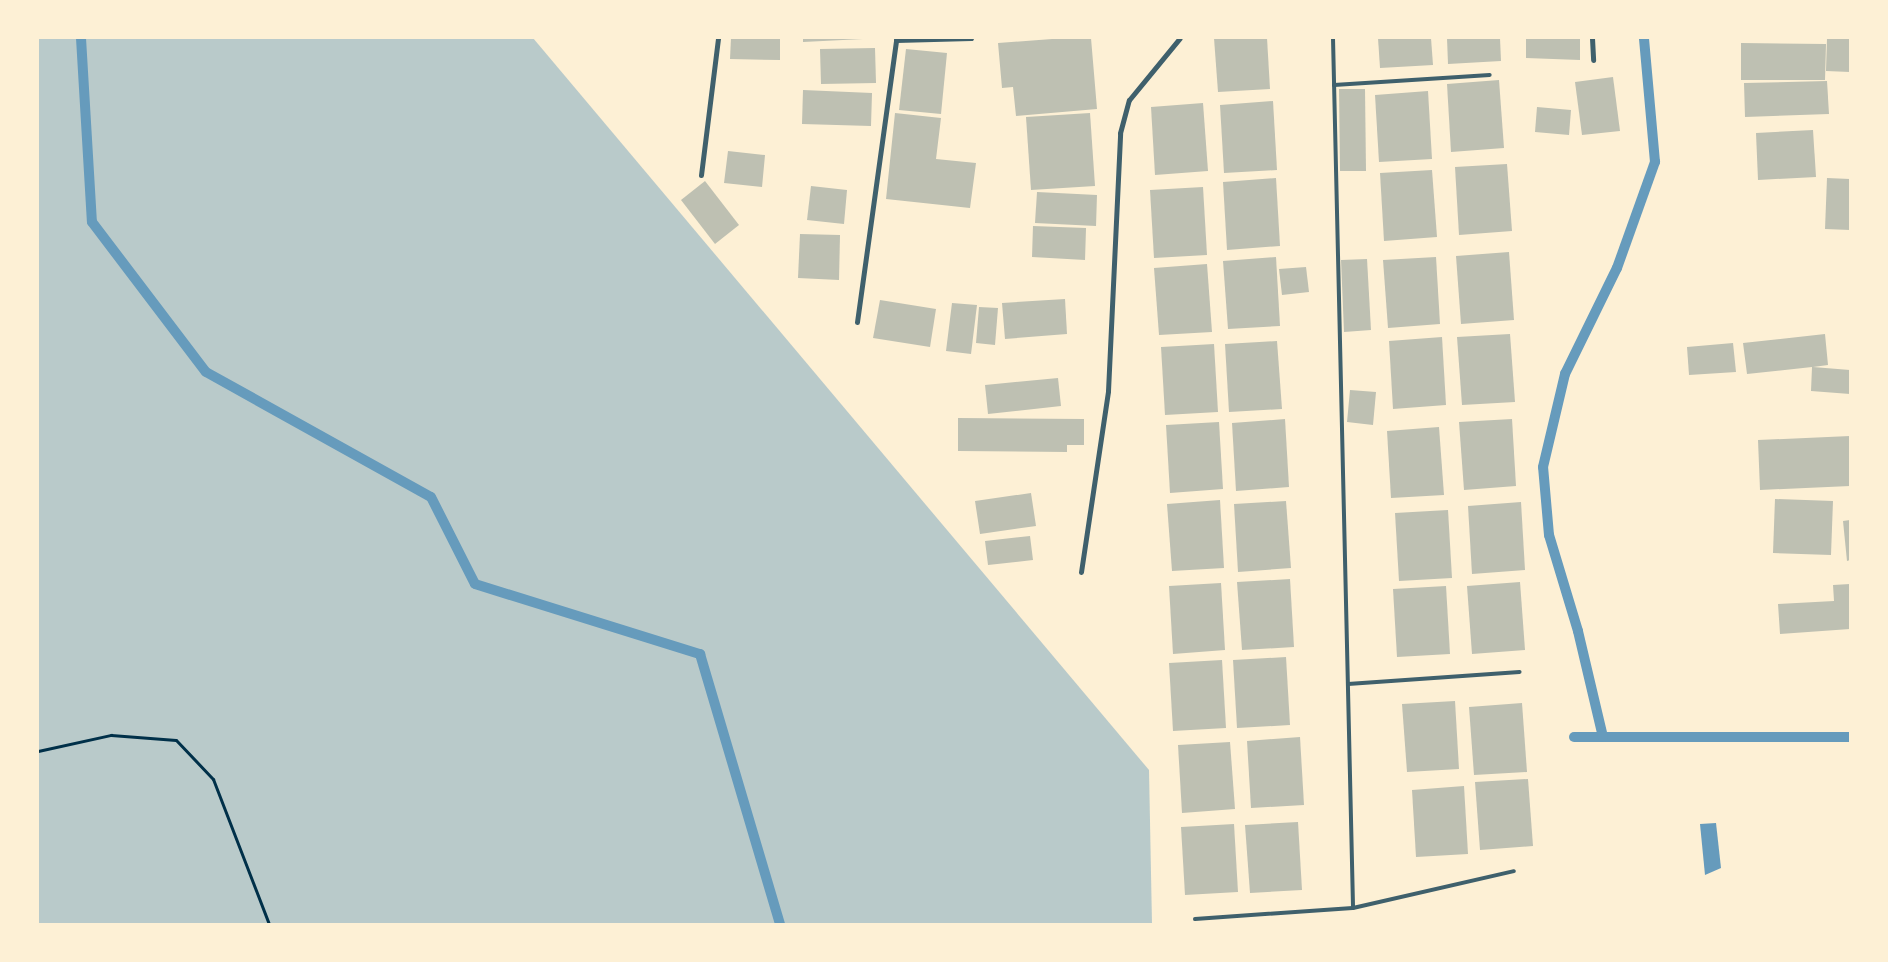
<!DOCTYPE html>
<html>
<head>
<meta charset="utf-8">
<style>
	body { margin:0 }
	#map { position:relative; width:1888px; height:962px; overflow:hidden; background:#fdf0d5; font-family:"Fira Sans",sans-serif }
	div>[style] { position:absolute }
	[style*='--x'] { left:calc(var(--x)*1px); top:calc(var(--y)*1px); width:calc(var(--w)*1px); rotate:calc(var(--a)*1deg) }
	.green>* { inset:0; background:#b9caca }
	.water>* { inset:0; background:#669bbc }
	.stream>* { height:10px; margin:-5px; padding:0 5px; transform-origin:5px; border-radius:5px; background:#669bbc }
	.building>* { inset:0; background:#bec0b2 }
	.path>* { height:3px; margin:-1.5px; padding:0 1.5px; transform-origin:1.5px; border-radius:1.5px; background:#003049 }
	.service>* { height:4px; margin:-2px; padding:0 2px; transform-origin:2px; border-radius:2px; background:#3f606c }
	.minor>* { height:5px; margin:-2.5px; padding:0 2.5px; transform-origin:2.5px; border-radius:2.5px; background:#3f606c }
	span { translate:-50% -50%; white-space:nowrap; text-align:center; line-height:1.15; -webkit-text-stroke:4px #fdf0d5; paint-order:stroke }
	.frame { position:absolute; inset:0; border:39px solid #fdf0d5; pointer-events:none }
</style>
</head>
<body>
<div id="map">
	<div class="green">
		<i style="clip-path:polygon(38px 38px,533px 38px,1149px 770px,1152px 924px,38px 924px)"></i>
	</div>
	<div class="water">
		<i style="clip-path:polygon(1716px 823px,1721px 868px,1705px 875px,1700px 824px)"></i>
	</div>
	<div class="stream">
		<i style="--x:81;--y:38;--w:184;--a:86.6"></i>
		<i style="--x:92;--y:222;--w:188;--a:52.8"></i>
		<i style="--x:206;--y:372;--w:257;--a:29.1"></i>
		<i style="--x:431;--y:497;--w:97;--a:63.2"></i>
		<i style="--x:475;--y:584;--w:236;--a:17.3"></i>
		<i style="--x:700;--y:654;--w:282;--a:73.5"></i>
		<i style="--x:1574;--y:737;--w:276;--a:0"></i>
		<i style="--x:1603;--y:737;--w:109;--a:-103.3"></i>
		<i style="--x:1578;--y:631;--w:100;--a:-106.8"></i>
		<i style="--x:1549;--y:535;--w:68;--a:-95"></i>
		<i style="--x:1543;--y:467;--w:96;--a:-76.7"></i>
		<i style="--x:1565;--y:374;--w:118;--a:-63.9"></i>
		<i style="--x:1617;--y:268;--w:113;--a:-70.3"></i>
		<i style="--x:1655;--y:162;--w:124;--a:-95.1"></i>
	</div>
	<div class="building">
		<i style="clip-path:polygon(731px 38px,780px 38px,780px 60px,730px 59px)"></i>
		<i style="clip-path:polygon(803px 38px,863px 38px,863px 39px,803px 42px)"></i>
		<i style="clip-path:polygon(1065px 38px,1091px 38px,1097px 109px,1016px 116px,1013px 87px,1002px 88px,998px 43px)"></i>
		<i style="clip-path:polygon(1214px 38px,1267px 38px,1270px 89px,1218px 92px)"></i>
		<i style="clip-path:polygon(1378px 38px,1431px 38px,1433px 65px,1380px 68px)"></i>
		<i style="clip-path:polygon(1447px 38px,1500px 38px,1501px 61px,1448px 64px)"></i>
		<i style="clip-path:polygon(1526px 38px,1580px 38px,1580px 60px,1526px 58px)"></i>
		<i style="clip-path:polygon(1827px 38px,1850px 38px,1850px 72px,1826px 71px)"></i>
		<i style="clip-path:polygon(1741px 43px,1826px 44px,1825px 80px,1741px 80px)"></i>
		<i style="clip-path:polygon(875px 48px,876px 83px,821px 84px,820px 49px)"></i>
		<i style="clip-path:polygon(906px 49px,947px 53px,941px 114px,899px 110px)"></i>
		<i style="clip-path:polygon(1613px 77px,1620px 131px,1582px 135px,1575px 82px)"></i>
		<i style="clip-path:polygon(1499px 80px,1504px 148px,1451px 152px,1447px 84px)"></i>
		<i style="clip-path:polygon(1827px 81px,1829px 114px,1745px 117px,1744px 83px)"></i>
		<i style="clip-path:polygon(1339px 89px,1365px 89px,1366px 171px,1340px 171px)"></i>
		<i style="clip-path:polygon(803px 90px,872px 93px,871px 126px,802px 124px)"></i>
		<i style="clip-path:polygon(1428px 91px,1432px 159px,1379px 162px,1375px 95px)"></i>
		<i style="clip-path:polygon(1273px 101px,1277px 170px,1224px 173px,1220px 105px)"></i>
		<i style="clip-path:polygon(1203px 103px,1208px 171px,1155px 175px,1151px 107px)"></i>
		<i style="clip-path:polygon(1537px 107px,1571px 110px,1569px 135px,1535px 132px)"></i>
		<i style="clip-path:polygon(895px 113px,941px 118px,936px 159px,976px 163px,970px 208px,886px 199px)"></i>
		<i style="clip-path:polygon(1090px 113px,1095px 186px,1031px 190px,1026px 117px)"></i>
		<i style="clip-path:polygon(1813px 130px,1816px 177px,1758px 180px,1756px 133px)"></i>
		<i style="clip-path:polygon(728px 151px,765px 155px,762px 187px,724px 183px)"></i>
		<i style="clip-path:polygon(1507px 164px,1512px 231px,1459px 235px,1455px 167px)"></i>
		<i style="clip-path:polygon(1432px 170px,1437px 237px,1384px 241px,1380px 173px)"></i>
		<i style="clip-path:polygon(1276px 178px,1280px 246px,1227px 250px,1223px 182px)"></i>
		<i style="clip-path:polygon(1827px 178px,1850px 179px,1850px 230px,1825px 229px)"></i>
		<i style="clip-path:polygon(705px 181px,739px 225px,715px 244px,681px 200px)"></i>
		<i style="clip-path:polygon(811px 186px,847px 190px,844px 224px,807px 220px)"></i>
		<i style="clip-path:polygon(1203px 187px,1207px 255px,1154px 258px,1150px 190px)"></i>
		<i style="clip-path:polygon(1037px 192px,1097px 195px,1096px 226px,1035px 223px)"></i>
		<i style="clip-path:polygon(1033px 226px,1086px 228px,1085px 260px,1032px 257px)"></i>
		<i style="clip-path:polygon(800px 234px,840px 235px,839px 280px,798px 278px)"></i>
		<i style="clip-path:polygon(1509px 252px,1514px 320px,1461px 324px,1456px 256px)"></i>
		<i style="clip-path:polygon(1276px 257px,1280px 326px,1228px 329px,1223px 261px)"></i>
		<i style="clip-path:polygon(1436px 257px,1440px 324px,1388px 328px,1383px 260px)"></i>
		<i style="clip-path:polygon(1367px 259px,1371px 330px,1344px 332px,1341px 260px)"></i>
		<i style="clip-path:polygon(1207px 264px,1212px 332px,1159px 335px,1154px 268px)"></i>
		<i style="clip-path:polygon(1306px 267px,1309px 292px,1282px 295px,1279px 269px)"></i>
		<i style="clip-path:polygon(1065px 299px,1067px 334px,1005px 339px,1002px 303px)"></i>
		<i style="clip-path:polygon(880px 300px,936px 309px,930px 347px,873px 338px)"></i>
		<i style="clip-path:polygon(952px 303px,977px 305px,971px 354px,946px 351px)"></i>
		<i style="clip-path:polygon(979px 307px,998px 308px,995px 345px,976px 343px)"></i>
		<i style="clip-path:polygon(1510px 334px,1515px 402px,1462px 405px,1457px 337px)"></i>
		<i style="clip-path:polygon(1825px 334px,1828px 365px,1813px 367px,1850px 370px,1850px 394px,1811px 391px,1812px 367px,1747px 374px,1743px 343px)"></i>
		<i style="clip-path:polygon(1442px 337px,1446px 405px,1393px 409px,1389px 341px)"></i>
		<i style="clip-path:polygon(1277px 341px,1282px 409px,1229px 412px,1225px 344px)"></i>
		<i style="clip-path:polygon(1733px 343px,1736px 372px,1689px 375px,1687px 347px)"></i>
		<i style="clip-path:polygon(1214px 344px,1218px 412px,1165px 415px,1161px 347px)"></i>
		<i style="clip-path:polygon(1058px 378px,1061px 406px,988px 414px,985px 385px)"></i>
		<i style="clip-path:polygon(1350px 390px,1376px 392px,1373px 425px,1347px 422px)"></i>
		<i style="clip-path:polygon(958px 418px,1084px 419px,1084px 445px,1067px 445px,1067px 452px,958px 451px)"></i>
		<i style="clip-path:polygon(1285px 419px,1289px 487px,1236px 491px,1232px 423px)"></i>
		<i style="clip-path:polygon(1512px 419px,1516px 486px,1464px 490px,1459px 422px)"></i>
		<i style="clip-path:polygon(1219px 422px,1223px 489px,1170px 493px,1166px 425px)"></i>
		<i style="clip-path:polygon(1439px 427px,1444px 495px,1391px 498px,1387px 431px)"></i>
		<i style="clip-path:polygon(1850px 436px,1850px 486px,1760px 490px,1758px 440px)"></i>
		<i style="clip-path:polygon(1031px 493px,1036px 526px,980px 534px,975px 501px)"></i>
		<i style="clip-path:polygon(1775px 499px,1833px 501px,1831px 555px,1773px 553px)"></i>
		<i style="clip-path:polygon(1220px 500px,1224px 568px,1172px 571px,1167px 504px)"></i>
		<i style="clip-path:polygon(1286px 501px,1291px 568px,1238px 572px,1234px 504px)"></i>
		<i style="clip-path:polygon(1521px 502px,1525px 570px,1472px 574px,1468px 506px)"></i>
		<i style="clip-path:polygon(1448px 510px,1452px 578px,1399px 581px,1395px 513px)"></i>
		<i style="clip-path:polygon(1850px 520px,1850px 560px,1847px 561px,1843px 521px)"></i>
		<i style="clip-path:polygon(1030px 536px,1033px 560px,988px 565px,985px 541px)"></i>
		<i style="clip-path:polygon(1290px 579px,1294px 647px,1242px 650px,1237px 582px)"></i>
		<i style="clip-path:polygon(1520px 582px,1525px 650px,1472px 654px,1467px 586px)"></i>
		<i style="clip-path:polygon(1221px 583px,1225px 650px,1173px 654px,1169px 586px)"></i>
		<i style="clip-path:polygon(1850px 584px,1850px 629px,1780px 634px,1778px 604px,1834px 601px,1833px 585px)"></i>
		<i style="clip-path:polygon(1446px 586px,1450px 654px,1397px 657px,1393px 589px)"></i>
		<i style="clip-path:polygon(1286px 657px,1290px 725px,1237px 728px,1233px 660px)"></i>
		<i style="clip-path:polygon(1222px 660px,1226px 728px,1173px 731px,1169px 663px)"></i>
		<i style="clip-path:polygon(1455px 701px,1459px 769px,1407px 772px,1402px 704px)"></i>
		<i style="clip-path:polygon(1522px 703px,1527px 772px,1474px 775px,1469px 707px)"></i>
		<i style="clip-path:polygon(1300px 737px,1304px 805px,1251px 808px,1247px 741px)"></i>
		<i style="clip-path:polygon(1230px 742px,1235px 809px,1182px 813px,1178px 745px)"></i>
		<i style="clip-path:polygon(1528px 779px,1533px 846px,1480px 850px,1475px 782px)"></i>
		<i style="clip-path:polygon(1464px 786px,1468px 854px,1416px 857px,1412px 790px)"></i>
		<i style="clip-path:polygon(1298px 822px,1302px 890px,1250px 893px,1245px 825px)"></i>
		<i style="clip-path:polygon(1234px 824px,1238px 892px,1185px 895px,1181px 827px)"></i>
	</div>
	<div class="path">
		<i style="--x:38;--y:751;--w:75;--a:-12.4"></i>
		<i style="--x:111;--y:735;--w:65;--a:4.4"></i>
		<i style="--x:176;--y:740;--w:54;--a:46.5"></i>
		<i style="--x:213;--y:779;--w:155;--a:68.9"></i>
	</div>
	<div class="service">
		<i style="--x:1333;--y:38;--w:870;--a:88.68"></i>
		<i style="--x:1334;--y:85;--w:156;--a:-3.7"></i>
		<i style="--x:1348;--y:684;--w:172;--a:-4"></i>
		<i style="--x:1195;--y:919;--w:158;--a:-4"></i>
		<i style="--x:1353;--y:908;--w:165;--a:-12.9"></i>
	</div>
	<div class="minor">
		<i style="--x:1592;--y:38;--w:22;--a:87"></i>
		<i style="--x:701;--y:175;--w:138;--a:-82.9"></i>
		<i style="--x:857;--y:322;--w:285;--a:-82.1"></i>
		<i style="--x:896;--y:40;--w:75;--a:-1.5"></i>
		<i style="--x:1081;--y:572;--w:183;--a:-81.5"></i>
		<i style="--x:1108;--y:391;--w:258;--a:-87.3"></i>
		<i style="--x:1120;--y:133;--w:34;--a:-75"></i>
		<i style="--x:1129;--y:100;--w:80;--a:-50.6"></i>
	</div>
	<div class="frame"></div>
</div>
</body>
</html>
